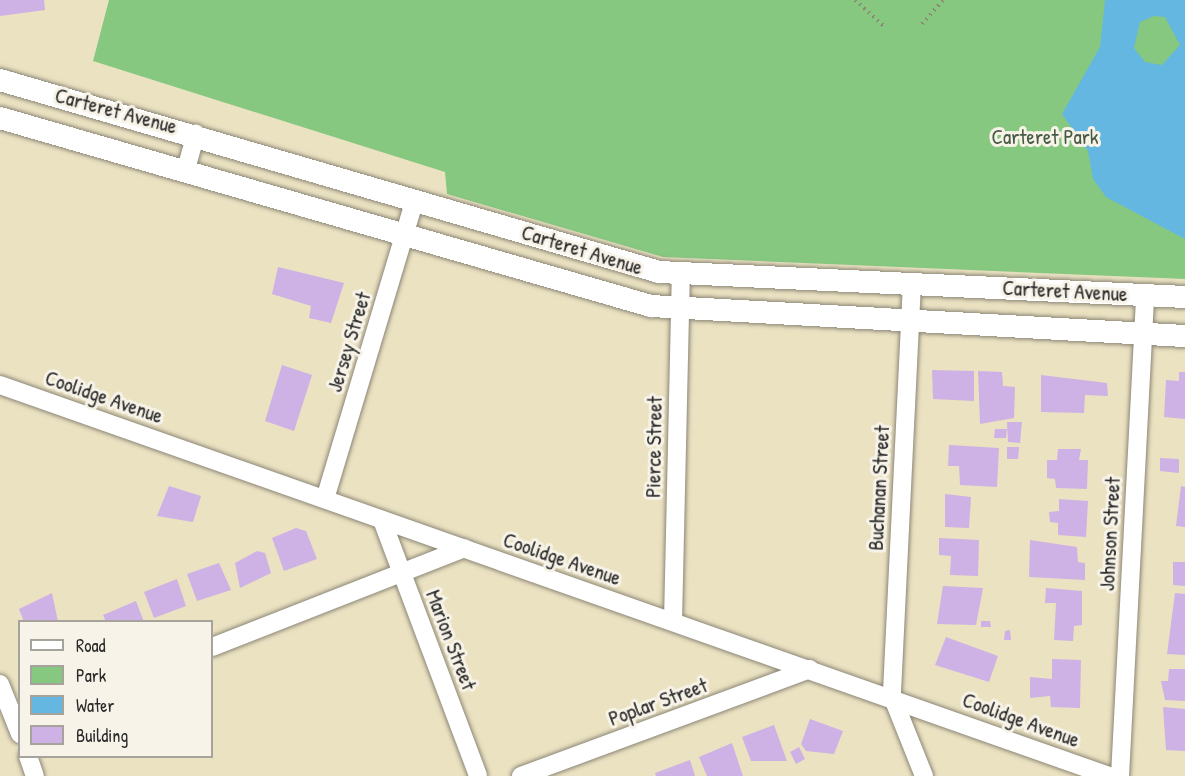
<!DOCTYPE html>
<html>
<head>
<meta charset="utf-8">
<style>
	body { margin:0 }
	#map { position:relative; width:1185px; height:776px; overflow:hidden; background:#ebe2c2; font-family:"Patrick Hand",sans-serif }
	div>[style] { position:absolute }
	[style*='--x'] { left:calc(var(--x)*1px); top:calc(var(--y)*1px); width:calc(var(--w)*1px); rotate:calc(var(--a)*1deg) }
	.green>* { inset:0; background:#86c880 }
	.water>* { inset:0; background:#64b7e0 }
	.building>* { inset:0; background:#ceb1e5 }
	.path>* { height:4px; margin-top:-2px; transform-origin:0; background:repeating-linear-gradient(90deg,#8b8676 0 1.5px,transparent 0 6px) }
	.roads { filter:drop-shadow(0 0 2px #8b8676) drop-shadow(0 0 2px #8b8676) }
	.minor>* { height:18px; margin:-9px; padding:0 9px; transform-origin:9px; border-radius:9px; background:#fff }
	.tertiary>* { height:22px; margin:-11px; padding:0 11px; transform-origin:11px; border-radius:11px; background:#fff }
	span { translate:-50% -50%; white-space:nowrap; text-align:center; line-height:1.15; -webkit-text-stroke:6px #f7f3e8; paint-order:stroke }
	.street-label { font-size:21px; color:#2b2b2b }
	.park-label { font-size:21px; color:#465a44 }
	.legend { position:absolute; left:18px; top:620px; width:195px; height:138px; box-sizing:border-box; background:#f7f3e8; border:2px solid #a5a39c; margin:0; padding:8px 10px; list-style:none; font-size:18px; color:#2b2b2b }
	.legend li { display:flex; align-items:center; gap:12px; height:30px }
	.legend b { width:30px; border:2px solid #a5a39c }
</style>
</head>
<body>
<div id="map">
	<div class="green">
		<i style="clip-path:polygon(109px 0,1185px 0,1185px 279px,663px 257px,447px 194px,445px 172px,93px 61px)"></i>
	</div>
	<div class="water">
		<i style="clip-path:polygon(evenodd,1105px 0,1185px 0,1185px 239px,1106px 197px,1093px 179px,1088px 151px,1062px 114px,1100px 47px,1105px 0,1154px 16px,1165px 17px,1180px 45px,1162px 65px,1145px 62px,1134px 48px,1140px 22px,1154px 16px)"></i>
	</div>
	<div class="building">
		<i style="clip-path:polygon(0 0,44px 0,45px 10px,0 16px)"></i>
		<i style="clip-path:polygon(278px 267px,344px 283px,331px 323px,309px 318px,311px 306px,272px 294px)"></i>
		<i style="clip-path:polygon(282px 365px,312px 375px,294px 431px,265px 421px)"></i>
		<i style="clip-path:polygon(932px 370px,974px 371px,974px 401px,933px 399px)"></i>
		<i style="clip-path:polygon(978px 371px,1002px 372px,1003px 386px,1015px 387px,1014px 418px,980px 424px)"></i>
		<i style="clip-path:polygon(1179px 372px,1185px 372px,1185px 419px,1164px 417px,1166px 380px,1179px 381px)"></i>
		<i style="clip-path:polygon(1041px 375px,1107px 383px,1108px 396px,1085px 395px,1084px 413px,1041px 412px)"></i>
		<i style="clip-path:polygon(1007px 422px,1022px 422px,1020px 443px,1008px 442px)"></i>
		<i style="clip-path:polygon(995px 429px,1007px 429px,1006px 438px,994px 438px)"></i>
		<i style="clip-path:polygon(949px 445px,999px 448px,997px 487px,960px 485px,959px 466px,948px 466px)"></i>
		<i style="clip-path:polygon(1007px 447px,1019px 447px,1018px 459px,1007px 459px)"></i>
		<i style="clip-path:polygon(1058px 449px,1081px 449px,1079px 460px,1088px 460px,1087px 489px,1056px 488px,1055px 479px,1047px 478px,1047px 460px,1057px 460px)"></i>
		<i style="clip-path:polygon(1160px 458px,1179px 459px,1179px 473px,1160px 471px)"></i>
		<i style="clip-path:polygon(169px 486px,201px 496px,193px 522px,157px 516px)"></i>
		<i style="clip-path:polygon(1181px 486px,1185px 487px,1185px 527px,1176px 526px)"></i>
		<i style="clip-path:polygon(945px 494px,971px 497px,969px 528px,945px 527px)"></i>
		<i style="clip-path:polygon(1059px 499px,1088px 501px,1086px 537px,1058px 535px,1058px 523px,1050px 522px,1049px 512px,1059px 511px)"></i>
		<i style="clip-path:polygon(296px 528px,306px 531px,317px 559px,284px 571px,272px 538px)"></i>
		<i style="clip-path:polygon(939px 538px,979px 540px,978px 576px,950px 575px,951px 556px,939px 555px)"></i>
		<i style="clip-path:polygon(1030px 540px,1077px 547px,1078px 562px,1085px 563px,1085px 580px,1029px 577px)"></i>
		<i style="clip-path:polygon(257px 551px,265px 553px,271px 573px,240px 588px,235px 563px)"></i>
		<i style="clip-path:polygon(1173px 562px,1185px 562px,1185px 586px,1173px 585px)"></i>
		<i style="clip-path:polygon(219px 563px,231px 590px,197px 601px,187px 574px)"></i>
		<i style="clip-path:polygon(177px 579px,186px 606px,154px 618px,144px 592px)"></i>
		<i style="clip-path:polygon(943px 586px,983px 588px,976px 625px,937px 624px)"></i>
		<i style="clip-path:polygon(1046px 588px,1082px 591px,1082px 625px,1074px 626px,1073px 641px,1054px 640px,1056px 603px,1045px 603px)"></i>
		<i style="clip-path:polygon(52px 593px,58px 622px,24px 622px,19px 609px)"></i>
		<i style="clip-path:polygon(1175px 593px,1185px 594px,1185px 655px,1167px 654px)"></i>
		<i style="clip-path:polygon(136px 601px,144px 622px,106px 622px,103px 615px)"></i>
		<i style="clip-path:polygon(981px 621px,990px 621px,991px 627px,981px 627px)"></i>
		<i style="clip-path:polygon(1010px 630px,1011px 640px,1004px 640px,1005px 631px)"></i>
		<i style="clip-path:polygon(946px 637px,998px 656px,989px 682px,935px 665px)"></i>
		<i style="clip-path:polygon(1052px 659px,1081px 660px,1080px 708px,1051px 707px,1050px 696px,1030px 698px,1030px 677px,1052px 679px)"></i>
		<i style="clip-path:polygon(1169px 669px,1185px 669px,1185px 701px,1165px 700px,1161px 681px,1168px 681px)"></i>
		<i style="clip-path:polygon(1163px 707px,1185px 709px,1185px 751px,1166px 750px)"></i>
		<i style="clip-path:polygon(810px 719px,843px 731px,834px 754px,806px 751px,801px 744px)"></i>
		<i style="clip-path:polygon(774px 725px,787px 761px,751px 761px,742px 737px)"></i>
		<i style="clip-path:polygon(732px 743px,743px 776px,707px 776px,699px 757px)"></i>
		<i style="clip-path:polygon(799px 747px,805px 759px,796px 764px,790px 752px)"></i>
		<i style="clip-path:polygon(690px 760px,695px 776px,656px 776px,655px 773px)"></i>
	</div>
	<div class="path">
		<i style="--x:855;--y:0;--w:38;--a:42"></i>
		<i style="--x:922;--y:24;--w:32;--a:-49"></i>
	</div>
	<div class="roads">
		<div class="minor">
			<i style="--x:185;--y:173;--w:41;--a:-74.6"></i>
			<i style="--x:912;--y:283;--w:413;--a:92.8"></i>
			<i style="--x:892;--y:696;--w:86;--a:68.2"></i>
			<i style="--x:0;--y:385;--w:1176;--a:19.42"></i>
			<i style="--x:325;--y:499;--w:313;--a:-73.3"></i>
			<i style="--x:382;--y:520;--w:273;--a:69.4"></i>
			<i style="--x:673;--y:621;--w:347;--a:-88.7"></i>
			<i style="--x:212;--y:647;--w:271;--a:-21.4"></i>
			<i style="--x:0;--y:684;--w:54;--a:68.2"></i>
			<i style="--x:28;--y:756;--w:21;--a:71"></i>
			<i style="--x:521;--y:776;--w:308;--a:-20.3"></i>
			<i style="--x:1120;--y:776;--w:482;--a:-87"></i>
		</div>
		<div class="tertiary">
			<i style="--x:0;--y:80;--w:686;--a:16.24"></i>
			<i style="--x:659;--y:272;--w:527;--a:2.72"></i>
			<i style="--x:0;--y:118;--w:678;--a:16.11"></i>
			<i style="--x:651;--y:306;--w:535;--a:3.22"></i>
		</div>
	</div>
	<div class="street-label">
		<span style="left:116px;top:111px;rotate:15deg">Carteret Avenue</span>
		<span style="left:582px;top:250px;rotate:17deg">Carteret Avenue</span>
		<span style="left:1065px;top:291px;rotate:3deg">Carteret Avenue</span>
		<span style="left:349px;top:342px;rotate:-73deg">Jersey Street</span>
		<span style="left:104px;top:397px;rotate:19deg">Coolidge Avenue</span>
		<span style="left:654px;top:447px;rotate:-89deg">Pierce Street</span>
		<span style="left:879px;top:488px;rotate:-87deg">Buchanan Street</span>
		<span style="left:1110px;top:534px;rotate:-87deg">Johnson Street</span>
		<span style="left:562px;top:559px;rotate:19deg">Coolidge Avenue</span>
		<span style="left:451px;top:640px;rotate:69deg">Marion Street</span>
		<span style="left:658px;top:702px;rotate:-20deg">Poplar Street</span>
		<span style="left:1021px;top:720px;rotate:20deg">Coolidge Avenue</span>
	</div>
	<div class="park-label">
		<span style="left:1045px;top:137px">Carteret Park</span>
	</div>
	<ul class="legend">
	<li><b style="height:8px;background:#fff"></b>Road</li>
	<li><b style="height:16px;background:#86c880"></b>Park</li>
	<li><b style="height:16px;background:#64b7e0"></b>Water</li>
	<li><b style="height:16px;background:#ceb1e5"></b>Building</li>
	</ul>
</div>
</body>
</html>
